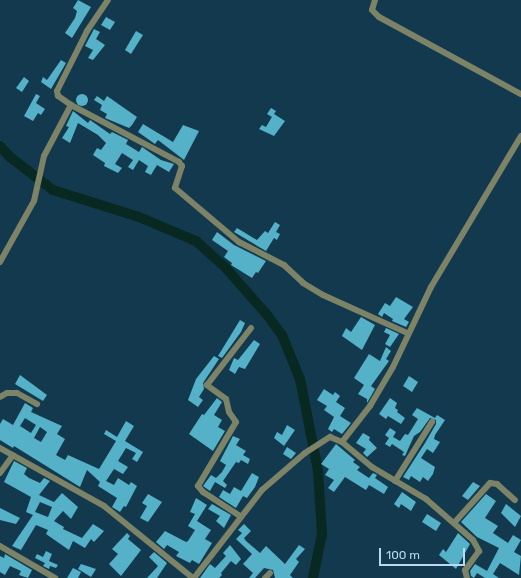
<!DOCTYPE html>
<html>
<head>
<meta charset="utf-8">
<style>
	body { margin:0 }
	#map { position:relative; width:521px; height:578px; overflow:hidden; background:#13394e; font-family:Rubik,sans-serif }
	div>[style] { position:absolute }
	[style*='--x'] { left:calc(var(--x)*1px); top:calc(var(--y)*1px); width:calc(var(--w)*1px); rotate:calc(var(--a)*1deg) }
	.river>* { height:10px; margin:-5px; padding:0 5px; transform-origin:5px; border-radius:5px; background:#082922 }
	.building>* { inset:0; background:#54b1c7 }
	.round { border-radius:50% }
	.minor>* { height:6px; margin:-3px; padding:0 3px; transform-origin:3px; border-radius:3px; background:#7d8366 }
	span { translate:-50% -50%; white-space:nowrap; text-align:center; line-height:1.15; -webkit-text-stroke:4px #13394e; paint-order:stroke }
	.scale { position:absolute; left:379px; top:548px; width:86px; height:18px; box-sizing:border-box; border:2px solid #b8daf0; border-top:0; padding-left:5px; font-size:12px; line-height:14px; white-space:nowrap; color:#b8daf0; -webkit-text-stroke:3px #13394e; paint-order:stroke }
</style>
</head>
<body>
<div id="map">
	<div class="river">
		<i style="--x:0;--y:146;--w:15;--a:48"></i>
		<i style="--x:10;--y:157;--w:54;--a:37.5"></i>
		<i style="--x:53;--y:190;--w:90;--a:17.4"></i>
		<i style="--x:139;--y:217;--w:62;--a:22.8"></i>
		<i style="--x:196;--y:241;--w:39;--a:42"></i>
		<i style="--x:225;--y:267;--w:65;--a:48.7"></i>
		<i style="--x:268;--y:316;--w:24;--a:54"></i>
		<i style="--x:282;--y:335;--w:48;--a:67.8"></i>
		<i style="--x:300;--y:379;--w:94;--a:78.9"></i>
		<i style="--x:318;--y:471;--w:63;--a:86.4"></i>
		<i style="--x:322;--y:534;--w:45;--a:101.6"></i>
	</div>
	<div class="building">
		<i style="clip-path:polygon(78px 0,91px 7px,72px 38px,65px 33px,75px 18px,77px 11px,73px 8px)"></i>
		<i style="clip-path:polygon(106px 17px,115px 22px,110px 30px,101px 25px)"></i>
		<i style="clip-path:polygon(94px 29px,100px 32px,96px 39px,105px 45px,93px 60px,88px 58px,93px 50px,85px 46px)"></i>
		<i style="clip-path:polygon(136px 31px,143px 35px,131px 54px,125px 50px)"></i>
		<i style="clip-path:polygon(61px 60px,66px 63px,51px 89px,41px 82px,43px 77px,47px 80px)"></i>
		<i style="clip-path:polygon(24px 77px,29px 81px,22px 92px,16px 88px)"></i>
		<i style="clip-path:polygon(36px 94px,40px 96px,36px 103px,45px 109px,41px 115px,38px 113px,33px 121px,24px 116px)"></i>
		<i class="round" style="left:76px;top:94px;width:12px;height:12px"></i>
		<i style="clip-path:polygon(97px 96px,104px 101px,107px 96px,137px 117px,132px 125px,129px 128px,105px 118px,107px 114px,100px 110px,102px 105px,94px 100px)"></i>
		<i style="clip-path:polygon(271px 108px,276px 111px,274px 114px,285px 121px,274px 136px,259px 129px,262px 125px,266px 127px,273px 115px,272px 117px,267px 114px)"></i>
		<i style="clip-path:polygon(73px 111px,88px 123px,90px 120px,110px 134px,112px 132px,128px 140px,126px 144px,139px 152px,142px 147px,161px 160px,174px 164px,169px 172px,157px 165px,151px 175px,145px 172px,148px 166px,139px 160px,133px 170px,128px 167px,133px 160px,122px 153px,115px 164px,122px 168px,118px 173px,104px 166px,105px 163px,93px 155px,97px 148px,101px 150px,106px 143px,98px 135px,78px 123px,70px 143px,62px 138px,69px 127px,66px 126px)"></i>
		<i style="clip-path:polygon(143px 124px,173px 142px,183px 125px,199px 131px,184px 160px,158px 140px,155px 144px,138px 132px)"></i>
		<i style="clip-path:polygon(275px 222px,280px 225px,276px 232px,280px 234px,277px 240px,274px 238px,266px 251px,234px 232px,237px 228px,257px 240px,265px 231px,268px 233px)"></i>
		<i style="clip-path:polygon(217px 232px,234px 245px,266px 261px,258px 273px,256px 272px,252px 278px,231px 265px,232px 263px,224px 257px,228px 251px,212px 240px)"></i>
		<i style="clip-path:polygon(396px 297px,413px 307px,404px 319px,409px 322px,406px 327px,392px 321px,393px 319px,384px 313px,382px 317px,378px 314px,385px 303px,390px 306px)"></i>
		<i style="clip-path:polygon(361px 317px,375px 325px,362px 350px,342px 336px,346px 328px,351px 332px)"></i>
		<i style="clip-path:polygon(240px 320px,245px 323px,241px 332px,222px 358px,218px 356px)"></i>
		<i style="clip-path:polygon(386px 328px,399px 334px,390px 347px,385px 344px,390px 335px,384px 332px)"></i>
		<i style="clip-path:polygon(254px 340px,260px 344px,245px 369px,239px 367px,235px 374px,229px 370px,234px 358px,238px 360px)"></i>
		<i style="clip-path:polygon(386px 347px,391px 351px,386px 359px,389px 361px,371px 386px,375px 389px,367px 403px,367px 399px,358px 394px,364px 385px,354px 378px,369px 354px,380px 361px)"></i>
		<i style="clip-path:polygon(214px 356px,219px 359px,203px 383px,204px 389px,199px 397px,203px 400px,198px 407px,188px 400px,196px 379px)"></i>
		<i style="clip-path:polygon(20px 375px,47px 395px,43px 401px,15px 384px)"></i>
		<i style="clip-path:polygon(409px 376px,418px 382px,412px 392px,403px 386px)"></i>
		<i style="clip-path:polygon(324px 389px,333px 395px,335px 392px,340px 396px,336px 402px,345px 408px,340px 416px,351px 423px,342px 434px,334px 429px,332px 432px,328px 429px,334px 417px,324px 410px,327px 406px,317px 400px)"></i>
		<i style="clip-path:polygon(217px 398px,222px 402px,214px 415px,222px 420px,218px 427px,225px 431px,213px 451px,189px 434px,202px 414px,204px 415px)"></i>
		<i style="clip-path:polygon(390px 398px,397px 403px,395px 408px,398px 410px,397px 412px,405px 418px,401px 424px,388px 416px,386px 419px,379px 414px)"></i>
		<i style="clip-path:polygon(evenodd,25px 403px,33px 408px,31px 412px,62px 426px,57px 434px,65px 439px,56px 455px,65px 460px,68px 455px,99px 469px,116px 441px,104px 434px,106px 430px,117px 437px,126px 421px,134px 426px,125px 441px,143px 452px,137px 462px,132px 459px,136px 453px,126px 448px,118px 461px,128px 467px,123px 474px,114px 469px,106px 481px,114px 485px,118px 478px,129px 485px,131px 482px,137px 486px,126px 507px,124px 506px,120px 512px,112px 507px,117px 498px,98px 486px,100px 482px,87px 470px,80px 487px,14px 446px,13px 448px,0 440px,0 424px,3px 419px,13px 425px,25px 403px,25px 418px,36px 425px,31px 433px,20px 426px,25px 418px,25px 403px,40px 427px,47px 432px,41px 442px,34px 438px,40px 427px)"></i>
		<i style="clip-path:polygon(417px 408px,435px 418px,437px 415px,445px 420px,435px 435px,434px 439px,440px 442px,433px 453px,427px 449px,421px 458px,435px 467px,433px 474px,428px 481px,423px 477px,420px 482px,411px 476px,409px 480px,403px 477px,425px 443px,436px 424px,436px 420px,430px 418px,420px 432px,414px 436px,405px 456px,402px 455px,404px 452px,392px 444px,390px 447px,385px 444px,389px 438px,385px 435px,390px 428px,396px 432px,393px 437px,400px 441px,405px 434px,408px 435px,418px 419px,412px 415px)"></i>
		<i style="clip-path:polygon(287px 425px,295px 430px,284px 446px,274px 438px,277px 432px,282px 435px)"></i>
		<i style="clip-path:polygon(363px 433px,370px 437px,369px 440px,377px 448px,367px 457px,363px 453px,366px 449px,356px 443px)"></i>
		<i style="clip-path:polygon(233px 436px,240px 439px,236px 445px,246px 451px,243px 455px,250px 459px,248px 464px,241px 460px,239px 463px,236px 462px,223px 481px,227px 485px,225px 488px,215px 482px,210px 491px,203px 486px,211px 475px,216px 478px,222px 472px,226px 465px,220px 461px)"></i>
		<i style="clip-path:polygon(336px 444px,355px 460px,353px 462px,360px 467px,357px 470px,369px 478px,373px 473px,377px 475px,375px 478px,388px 487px,384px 494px,369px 485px,366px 490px,345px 477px,334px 492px,328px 488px,334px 480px,325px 475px,329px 469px,321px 464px)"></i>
		<i style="clip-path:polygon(287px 447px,296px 453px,291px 459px,283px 454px)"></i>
		<i style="clip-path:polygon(evenodd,14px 461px,27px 468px,24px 474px,29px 478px,40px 483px,44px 478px,50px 481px,39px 495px,54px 502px,62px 493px,78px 507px,71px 519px,63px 511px,54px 521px,64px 527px,63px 529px,82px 538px,93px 524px,104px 531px,94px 542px,91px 539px,85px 548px,73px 541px,69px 550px,46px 534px,48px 530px,36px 525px,21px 550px,12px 546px,33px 515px,26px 512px,31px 497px,4px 482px,14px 461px,40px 502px,52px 507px,48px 517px,35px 512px,40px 502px)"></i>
		<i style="clip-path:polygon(252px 473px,259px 477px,255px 487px,247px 498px,243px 496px,236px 508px,219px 497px,223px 490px,230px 494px,234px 487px,241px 491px)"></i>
		<i style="clip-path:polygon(473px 482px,480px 486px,468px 500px,462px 496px)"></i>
		<i style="clip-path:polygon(402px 492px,416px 502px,411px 511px,401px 504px,399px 508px,394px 504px)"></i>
		<i style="clip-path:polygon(148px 494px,162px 502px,148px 522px,140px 518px,147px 506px,142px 503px)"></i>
		<i style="clip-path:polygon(486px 494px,496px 501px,485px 518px,498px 526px,493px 533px,508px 543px,513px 535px,521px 540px,514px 552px,521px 556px,519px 575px,500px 563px,493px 574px,499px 578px,485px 578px,477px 573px,474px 578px,471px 576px,470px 571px,475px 564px,487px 571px,499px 548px,477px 537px,461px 522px)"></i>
		<i style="clip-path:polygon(196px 498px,207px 505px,197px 521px,211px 530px,205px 539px,212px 543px,199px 564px,192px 560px,190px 563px,176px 556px,179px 552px,167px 545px,164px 549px,156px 542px,165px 531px,186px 542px,188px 541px,195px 530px,188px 526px,195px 514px,190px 512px)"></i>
		<i style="clip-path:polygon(212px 504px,231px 515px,224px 528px,216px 521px,220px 516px,208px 509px)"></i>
		<i style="clip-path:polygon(506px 504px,521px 516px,515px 527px,501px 513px)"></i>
		<i style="clip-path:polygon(0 508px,20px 518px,16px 524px,0 520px)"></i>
		<i style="clip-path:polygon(427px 514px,441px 523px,436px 531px,422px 522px)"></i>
		<i style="clip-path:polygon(244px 524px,251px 531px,244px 538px,246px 541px,260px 553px,266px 546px,285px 564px,299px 545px,305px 549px,296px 559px,299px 562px,290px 575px,293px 578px,275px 578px,273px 570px,264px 568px,255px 578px,249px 578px,253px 573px,243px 564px,252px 554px,236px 539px,242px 533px,238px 530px)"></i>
		<i style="clip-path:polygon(127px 533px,130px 536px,128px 539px,141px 550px,121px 576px,109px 564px,118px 554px,112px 549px)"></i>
		<i style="clip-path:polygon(458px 533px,470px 544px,456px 569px,439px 555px,443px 549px,446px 552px)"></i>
		<i style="clip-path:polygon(230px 545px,241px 559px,236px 565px,231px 561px,221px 573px,222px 575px,219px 578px,200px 578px,210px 564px,215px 568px,226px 556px,223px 553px)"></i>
		<i style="clip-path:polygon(46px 551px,52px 554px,49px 561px,58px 565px,56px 568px,50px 566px,49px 569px,43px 566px,45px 563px,35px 558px,37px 554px,43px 557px)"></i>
		<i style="clip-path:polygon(154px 552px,167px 563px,157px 578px,147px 578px,158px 566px,149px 557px)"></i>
		<i style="clip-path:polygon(5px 554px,32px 570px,28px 578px,19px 575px,21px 571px,10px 566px,5px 575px,0 572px,0 556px,4px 558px)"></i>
		<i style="clip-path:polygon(81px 564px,96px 569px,91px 577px,78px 569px)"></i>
		<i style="clip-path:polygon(73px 568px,81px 572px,78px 578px,67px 578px)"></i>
	</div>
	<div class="minor">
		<i style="--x:375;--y:0;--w:10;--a:107"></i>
		<i style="--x:372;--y:10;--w:10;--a:45"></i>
		<i style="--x:379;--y:17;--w:162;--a:28.5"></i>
		<i style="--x:71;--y:105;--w:122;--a:27.8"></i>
		<i style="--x:179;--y:162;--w:5;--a:53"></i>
		<i style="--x:182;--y:166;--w:23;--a:108"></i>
		<i style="--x:175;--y:188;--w:84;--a:40.2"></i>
		<i style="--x:239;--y:242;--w:51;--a:27.1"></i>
		<i style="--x:284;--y:265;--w:26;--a:43"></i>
		<i style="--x:303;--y:283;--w:23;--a:31"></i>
		<i style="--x:323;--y:295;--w:92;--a:24.3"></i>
		<i style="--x:0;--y:262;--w:70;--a:-60.9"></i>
		<i style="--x:34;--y:201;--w:46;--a:-77.5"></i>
		<i style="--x:44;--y:156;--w:58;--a:-62.1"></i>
		<i style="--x:71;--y:105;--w:16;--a:-145"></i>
		<i style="--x:58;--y:96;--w:5;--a:-101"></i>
		<i style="--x:57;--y:91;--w:67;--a:-63.4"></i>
		<i style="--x:87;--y:31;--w:37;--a:-56"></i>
		<i style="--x:0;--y:397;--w:8;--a:-30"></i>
		<i style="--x:7;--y:393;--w:10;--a:0"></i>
		<i style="--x:17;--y:393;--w:23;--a:29"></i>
		<i style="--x:342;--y:442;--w:39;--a:40"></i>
		<i style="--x:372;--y:467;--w:63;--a:30.7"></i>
		<i style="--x:426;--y:499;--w:62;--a:41.1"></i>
		<i style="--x:473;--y:540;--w:13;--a:61"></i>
		<i style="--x:479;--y:551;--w:24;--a:126"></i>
		<i style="--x:465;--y:570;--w:8;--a:76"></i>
		<i style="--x:0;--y:448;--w:119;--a:29.1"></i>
		<i style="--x:104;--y:506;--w:114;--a:39"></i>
		<i style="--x:0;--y:473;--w:22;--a:-54"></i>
		<i style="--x:395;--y:481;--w:70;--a:-57.9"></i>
		<i style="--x:240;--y:516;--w:44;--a:-147"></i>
		<i style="--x:203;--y:492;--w:8;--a:-130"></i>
		<i style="--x:198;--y:486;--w:74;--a:-59.3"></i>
		<i style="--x:236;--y:422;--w:12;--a:-125"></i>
		<i style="--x:229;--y:412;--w:13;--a:-103"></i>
		<i style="--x:226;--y:399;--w:24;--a:-144"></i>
		<i style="--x:207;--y:385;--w:72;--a:-52.3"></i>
		<i style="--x:454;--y:523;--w:54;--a:-48"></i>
		<i style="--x:490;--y:483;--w:7;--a:8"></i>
		<i style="--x:497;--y:484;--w:24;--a:42"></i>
		<i style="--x:0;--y:546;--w:64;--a:30.2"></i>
		<i style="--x:194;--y:578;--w:111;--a:-52.3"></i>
		<i style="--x:262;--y:490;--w:57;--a:-40.7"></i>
		<i style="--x:305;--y:453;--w:30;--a:-33"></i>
		<i style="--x:330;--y:437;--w:13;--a:23"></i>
		<i style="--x:342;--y:442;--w:46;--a:-52.1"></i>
		<i style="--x:370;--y:406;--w:45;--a:-59.5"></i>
		<i style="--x:393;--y:367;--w:89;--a:-64.6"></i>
		<i style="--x:431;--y:287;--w:176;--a:-59.2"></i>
		<i style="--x:265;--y:578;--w:7;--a:-45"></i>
	</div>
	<div class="scale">100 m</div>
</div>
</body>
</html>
